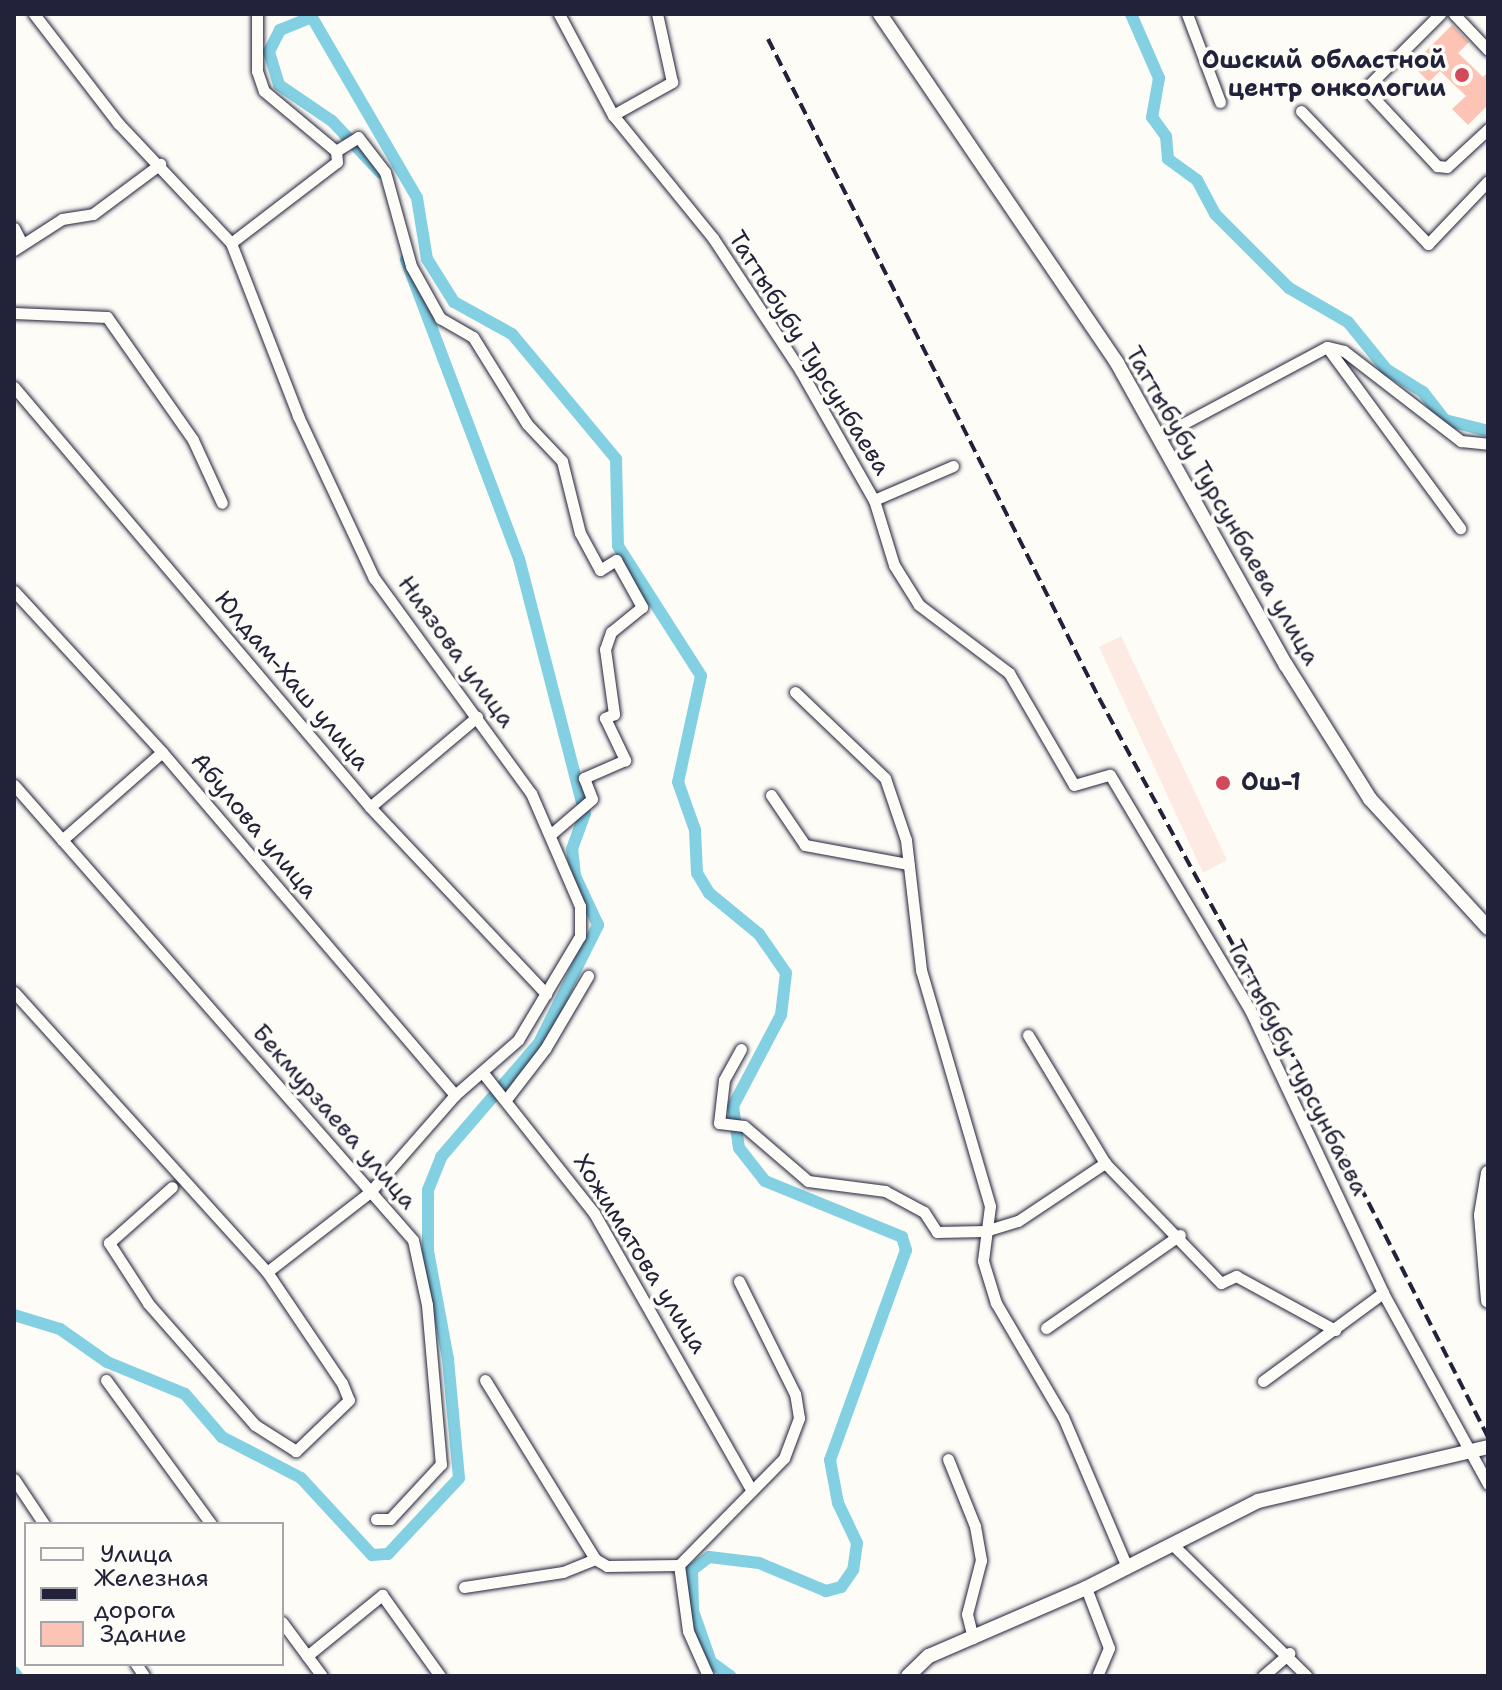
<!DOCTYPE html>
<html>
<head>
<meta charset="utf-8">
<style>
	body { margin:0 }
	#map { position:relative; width:1502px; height:1690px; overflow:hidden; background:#fdfcf7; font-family:"Shantell Sans",sans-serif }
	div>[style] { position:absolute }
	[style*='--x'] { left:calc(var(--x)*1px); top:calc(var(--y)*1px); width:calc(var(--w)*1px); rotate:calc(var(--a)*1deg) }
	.built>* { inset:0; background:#fdebe3 }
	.canal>* { height:12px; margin:-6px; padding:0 6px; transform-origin:6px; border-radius:6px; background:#83d0e2 }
	.building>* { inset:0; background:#fdc3b4 }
	.roads { filter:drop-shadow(0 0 2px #22223b) drop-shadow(0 0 2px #22223b) }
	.minor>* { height:11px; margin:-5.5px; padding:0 5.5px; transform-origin:5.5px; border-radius:5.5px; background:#fdfcf7 }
	.tertiary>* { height:14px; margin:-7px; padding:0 7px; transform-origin:7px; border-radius:7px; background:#fdfcf7 }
	.rail>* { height:4px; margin-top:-2px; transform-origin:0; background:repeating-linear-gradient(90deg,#22223b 0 12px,transparent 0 18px) }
	.dots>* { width:22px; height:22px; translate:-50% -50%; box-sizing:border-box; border:4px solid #fdfcf7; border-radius:50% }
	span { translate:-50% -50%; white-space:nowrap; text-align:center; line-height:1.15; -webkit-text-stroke:7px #fdfcf7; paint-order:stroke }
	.poi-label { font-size:24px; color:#22223b; font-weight:700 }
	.right { translate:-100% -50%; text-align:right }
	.left { translate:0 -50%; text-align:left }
	.street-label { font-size:24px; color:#22223b }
	.frame { position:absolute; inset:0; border:16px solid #22223b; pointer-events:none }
	.legend { position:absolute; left:24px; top:1522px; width:260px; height:144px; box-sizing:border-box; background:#fdfcf7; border:2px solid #a5a5ac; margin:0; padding:10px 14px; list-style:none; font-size:24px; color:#22223b }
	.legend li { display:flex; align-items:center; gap:16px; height:40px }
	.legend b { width:40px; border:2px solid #a5a5ac }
</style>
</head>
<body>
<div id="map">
	<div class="built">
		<i style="clip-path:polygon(1121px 636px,1227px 860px,1203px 873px,1099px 647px)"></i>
	</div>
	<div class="canal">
		<i style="--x:310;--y:14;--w:213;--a:59.8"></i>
		<i style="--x:417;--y:198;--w:62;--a:80.7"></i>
		<i style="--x:427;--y:259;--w:51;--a:57.9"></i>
		<i style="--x:454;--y:302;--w:66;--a:28.9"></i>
		<i style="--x:512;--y:334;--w:163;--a:50.2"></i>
		<i style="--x:616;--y:459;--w:87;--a:88.7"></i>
		<i style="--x:618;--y:546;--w:154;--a:57.4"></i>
		<i style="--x:701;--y:676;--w:108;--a:102.2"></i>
		<i style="--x:678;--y:782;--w:51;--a:70.5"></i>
		<i style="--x:695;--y:830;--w:43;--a:87.3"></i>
		<i style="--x:697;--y:873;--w:23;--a:59"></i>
		<i style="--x:709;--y:893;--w:65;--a:39.4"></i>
		<i style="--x:759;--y:934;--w:47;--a:55.3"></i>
		<i style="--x:786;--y:973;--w:42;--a:96.8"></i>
		<i style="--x:781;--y:1015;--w:103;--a:117.8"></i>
		<i style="--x:733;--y:1106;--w:42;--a:81.9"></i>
		<i style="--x:739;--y:1148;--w:42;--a:51.8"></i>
		<i style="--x:765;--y:1181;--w:148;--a:22.2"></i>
		<i style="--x:902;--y:1237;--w:14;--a:73"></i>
		<i style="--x:906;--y:1250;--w:223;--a:109.9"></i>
		<i style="--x:830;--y:1460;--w:44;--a:79.5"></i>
		<i style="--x:838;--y:1503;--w:44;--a:64.6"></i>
		<i style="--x:857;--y:1543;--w:27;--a:98"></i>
		<i style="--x:853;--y:1570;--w:21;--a:125"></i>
		<i style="--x:841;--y:1587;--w:16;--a:165"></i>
		<i style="--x:826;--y:1591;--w:73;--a:-157.3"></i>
		<i style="--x:759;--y:1563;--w:50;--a:-173.2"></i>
		<i style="--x:709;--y:1557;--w:21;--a:143"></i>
		<i style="--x:692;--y:1570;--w:41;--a:88.6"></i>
		<i style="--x:693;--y:1611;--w:54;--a:70.6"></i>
		<i style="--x:711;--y:1662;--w:24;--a:36"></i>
		<i style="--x:1131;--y:14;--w:70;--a:66.4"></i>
		<i style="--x:1159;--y:78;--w:40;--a:100"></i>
		<i style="--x:1152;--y:117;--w:24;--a:54"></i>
		<i style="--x:1166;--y:136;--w:23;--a:85"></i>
		<i style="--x:1168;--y:159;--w:36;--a:36"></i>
		<i style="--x:1197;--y:180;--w:38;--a:62"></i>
		<i style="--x:1215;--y:214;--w:105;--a:45"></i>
		<i style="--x:1289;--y:288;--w:68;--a:30"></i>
		<i style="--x:1348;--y:322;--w:60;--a:51"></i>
		<i style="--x:1386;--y:369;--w:44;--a:31.9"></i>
		<i style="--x:1423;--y:392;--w:36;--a:52"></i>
		<i style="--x:1445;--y:420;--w:44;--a:14.3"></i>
		<i style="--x:312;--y:17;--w:35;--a:158"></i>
		<i style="--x:280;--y:30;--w:25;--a:117"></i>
		<i style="--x:269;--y:52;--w:34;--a:73"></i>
		<i style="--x:279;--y:85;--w:64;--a:34.2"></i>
		<i style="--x:332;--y:121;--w:71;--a:46.7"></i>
		<i style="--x:14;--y:1315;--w:48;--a:16.9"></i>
		<i style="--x:60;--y:1329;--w:57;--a:35.1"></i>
		<i style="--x:107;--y:1362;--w:84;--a:22.3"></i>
		<i style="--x:185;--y:1394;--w:57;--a:49.3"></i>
		<i style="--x:222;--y:1437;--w:89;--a:27.4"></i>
		<i style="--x:301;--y:1478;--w:105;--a:47.3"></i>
		<i style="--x:372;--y:1555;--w:16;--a:-4"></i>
		<i style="--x:388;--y:1554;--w:104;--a:-46.9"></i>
		<i style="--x:459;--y:1478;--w:120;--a:-95.3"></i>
		<i style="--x:448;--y:1359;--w:110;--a:-100.5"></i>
		<i style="--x:428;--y:1251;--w:61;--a:-90"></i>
		<i style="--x:428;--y:1190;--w:35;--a:-68"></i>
		<i style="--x:441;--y:1157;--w:150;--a:-49.3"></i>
		<i style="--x:539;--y:1043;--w:132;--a:-63.4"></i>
		<i style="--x:598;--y:925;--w:54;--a:-115.1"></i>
		<i style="--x:575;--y:876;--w:27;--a:-96"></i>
		<i style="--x:572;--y:849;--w:37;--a:-70"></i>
		<i style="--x:585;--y:814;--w:263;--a:-104.5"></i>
		<i style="--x:519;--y:559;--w:320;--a:-110.7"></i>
		<i style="--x:14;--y:1672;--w:5;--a:53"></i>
	</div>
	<div class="building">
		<i style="clip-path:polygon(1452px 25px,1469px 42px,1458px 53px,1483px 77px,1488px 72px,1488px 105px,1468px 125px,1452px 109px,1466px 96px,1440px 71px,1429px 82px,1412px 65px)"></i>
	</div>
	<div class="roads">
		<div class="minor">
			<i style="--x:34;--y:14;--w:138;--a:52.4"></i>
			<i style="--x:118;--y:123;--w:165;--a:46.7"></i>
			<i style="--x:231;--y:243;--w:186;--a:68.8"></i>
			<i style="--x:298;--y:416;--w:179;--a:64.9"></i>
			<i style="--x:374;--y:578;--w:266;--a:53.9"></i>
			<i style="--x:531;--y:793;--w:123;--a:66.6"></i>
			<i style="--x:580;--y:906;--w:30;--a:90"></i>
			<i style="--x:580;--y:936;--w:121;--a:120.8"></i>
			<i style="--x:518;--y:1040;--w:84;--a:138.9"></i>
			<i style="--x:455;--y:1095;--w:129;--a:131.2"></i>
			<i style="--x:370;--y:1192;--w:130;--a:142.2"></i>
			<i style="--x:257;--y:14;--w:57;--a:90"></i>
			<i style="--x:257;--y:71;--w:21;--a:71"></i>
			<i style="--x:264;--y:91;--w:94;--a:39.8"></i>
			<i style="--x:559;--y:14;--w:115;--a:61.9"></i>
			<i style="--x:613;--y:115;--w:159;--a:50.9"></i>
			<i style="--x:713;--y:238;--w:158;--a:56.6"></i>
			<i style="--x:800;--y:370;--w:150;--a:60.4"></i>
			<i style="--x:874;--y:500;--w:68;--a:72.9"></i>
			<i style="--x:894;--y:565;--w:47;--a:58"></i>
			<i style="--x:919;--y:605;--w:113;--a:37.1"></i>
			<i style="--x:1009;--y:673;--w:129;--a:59.9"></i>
			<i style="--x:1074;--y:785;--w:37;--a:-16"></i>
			<i style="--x:1110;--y:775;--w:274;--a:59.2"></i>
			<i style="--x:1250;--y:1010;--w:313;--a:64.8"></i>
			<i style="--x:1383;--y:1293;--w:218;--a:61.2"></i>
			<i style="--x:1187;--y:14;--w:94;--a:69.4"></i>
			<i style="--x:1440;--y:14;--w:99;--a:135"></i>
			<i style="--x:1370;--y:84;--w:12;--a:81"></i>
			<i style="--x:1372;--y:96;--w:96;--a:47.1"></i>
			<i style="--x:1437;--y:166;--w:10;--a:6"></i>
			<i style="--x:1447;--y:167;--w:56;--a:-42.8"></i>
			<i style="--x:1454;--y:14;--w:50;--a:46.6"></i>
			<i style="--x:1301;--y:111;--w:184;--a:46.3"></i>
			<i style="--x:1428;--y:244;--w:87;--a:-46.4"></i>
			<i style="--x:613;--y:115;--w:68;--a:-29.2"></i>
			<i style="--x:672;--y:82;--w:70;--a:-102.4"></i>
			<i style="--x:336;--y:151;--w:26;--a:-32"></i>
			<i style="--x:358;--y:137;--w:44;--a:52.4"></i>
			<i style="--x:385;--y:172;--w:98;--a:74.5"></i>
			<i style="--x:411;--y:266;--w:60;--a:60.9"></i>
			<i style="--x:440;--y:318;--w:38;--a:30"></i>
			<i style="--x:473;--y:337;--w:102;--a:58.2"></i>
			<i style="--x:527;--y:424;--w:51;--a:46.6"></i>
			<i style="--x:562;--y:461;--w:74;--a:76"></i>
			<i style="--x:580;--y:533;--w:42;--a:61.6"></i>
			<i style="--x:600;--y:570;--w:19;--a:-32"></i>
			<i style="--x:616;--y:560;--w:54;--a:61"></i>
			<i style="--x:642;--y:607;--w:40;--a:141"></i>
			<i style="--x:611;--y:632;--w:18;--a:109"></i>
			<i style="--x:605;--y:649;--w:66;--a:82.1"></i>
			<i style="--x:614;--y:714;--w:10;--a:156"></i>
			<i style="--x:605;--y:718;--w:47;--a:64.5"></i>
			<i style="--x:625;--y:760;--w:45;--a:156.3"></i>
			<i style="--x:584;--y:778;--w:22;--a:69"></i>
			<i style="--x:592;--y:799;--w:54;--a:139.5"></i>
			<i style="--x:14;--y:228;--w:18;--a:63"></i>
			<i style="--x:231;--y:243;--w:133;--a:-37.4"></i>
			<i style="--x:337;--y:162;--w:11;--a:-95"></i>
			<i style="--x:14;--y:250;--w:57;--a:-32.9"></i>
			<i style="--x:62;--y:219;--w:31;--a:-9"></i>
			<i style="--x:93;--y:214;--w:84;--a:-36.7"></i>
			<i style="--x:14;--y:313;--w:93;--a:2.5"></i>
			<i style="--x:107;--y:317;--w:150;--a:55"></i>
			<i style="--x:193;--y:440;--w:69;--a:65.3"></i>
			<i style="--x:1328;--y:347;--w:16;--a:14"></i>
			<i style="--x:1344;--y:351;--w:148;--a:37.6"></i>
			<i style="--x:1461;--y:441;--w:27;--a:6"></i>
			<i style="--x:14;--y:387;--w:551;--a:49.71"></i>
			<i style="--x:370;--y:807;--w:257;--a:46.7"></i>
			<i style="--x:1162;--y:435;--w:187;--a:-28.1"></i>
			<i style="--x:1327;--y:347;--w:225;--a:53.7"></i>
			<i style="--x:874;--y:500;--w:86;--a:-23.3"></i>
			<i style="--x:14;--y:591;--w:219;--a:47.4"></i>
			<i style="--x:162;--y:752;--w:451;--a:49.5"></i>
			<i style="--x:795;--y:692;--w:124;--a:43.7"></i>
			<i style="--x:885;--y:778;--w:65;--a:71.3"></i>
			<i style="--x:906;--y:840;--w:131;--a:83.4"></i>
			<i style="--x:921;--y:970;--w:246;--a:73.7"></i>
			<i style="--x:990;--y:1206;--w:55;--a:97.3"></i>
			<i style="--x:983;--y:1261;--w:44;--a:72.8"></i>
			<i style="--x:996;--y:1303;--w:132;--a:59.6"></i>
			<i style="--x:1063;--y:1417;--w:163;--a:66.9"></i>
			<i style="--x:14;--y:785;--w:605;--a:48.75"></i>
			<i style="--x:413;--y:1240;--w:66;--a:77.8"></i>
			<i style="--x:427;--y:1305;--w:160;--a:85"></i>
			<i style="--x:441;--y:1464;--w:75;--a:132.8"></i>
			<i style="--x:390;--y:1519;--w:14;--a:180"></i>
			<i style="--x:771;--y:795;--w:60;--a:55.8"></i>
			<i style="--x:805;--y:845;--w:105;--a:10.5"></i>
			<i style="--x:370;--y:807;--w:140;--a:-40.1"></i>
			<i style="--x:62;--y:840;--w:133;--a:-41.3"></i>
			<i style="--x:14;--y:992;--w:377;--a:47.9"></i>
			<i style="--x:267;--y:1272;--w:134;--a:56"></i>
			<i style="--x:342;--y:1383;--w:18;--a:68"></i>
			<i style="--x:349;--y:1400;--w:74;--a:136.1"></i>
			<i style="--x:296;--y:1451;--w:49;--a:-147.6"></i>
			<i style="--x:255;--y:1425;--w:162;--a:-131.3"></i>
			<i style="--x:148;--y:1303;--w:72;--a:-123"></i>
			<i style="--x:109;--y:1243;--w:84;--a:-41.6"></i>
			<i style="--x:1028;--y:1035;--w:149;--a:59"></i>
			<i style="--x:1105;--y:1163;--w:167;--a:46"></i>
			<i style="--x:1221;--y:1283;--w:17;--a:-25"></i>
			<i style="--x:1236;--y:1276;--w:113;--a:28.6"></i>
			<i style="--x:741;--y:1049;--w:35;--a:119"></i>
			<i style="--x:724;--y:1080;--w:43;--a:96.6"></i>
			<i style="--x:719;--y:1123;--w:25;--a:7"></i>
			<i style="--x:744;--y:1126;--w:84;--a:40.7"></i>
			<i style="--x:808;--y:1181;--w:78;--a:7.4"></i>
			<i style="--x:885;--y:1191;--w:44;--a:28.3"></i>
			<i style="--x:924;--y:1212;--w:24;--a:57"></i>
			<i style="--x:937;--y:1232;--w:48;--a:-1.2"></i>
			<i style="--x:985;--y:1231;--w:34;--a:-17"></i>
			<i style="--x:1018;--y:1221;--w:105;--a:-33.7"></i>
			<i style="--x:483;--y:1073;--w:179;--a:51.6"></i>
			<i style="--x:594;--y:1213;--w:314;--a:60.4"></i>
			<i style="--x:508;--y:1097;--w:61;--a:-52.4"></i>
			<i style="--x:545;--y:1049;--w:85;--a:-59.5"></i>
			<i style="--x:1046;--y:1328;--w:163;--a:-34.8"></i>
			<i style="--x:106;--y:1380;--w:178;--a:53.9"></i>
			<i style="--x:485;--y:1380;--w:210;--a:58.4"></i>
			<i style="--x:595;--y:1559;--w:14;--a:30"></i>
			<i style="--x:607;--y:1566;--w:72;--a:-0.8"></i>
			<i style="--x:1263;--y:1381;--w:149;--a:-36.3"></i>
			<i style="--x:948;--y:1459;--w:72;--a:68.1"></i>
			<i style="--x:975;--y:1526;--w:35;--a:80"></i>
			<i style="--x:981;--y:1560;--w:56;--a:104.5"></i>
			<i style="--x:967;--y:1614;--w:25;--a:76"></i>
			<i style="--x:14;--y:1479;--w:54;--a:56.3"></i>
			<i style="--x:1173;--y:1545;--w:187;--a:44.4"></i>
			<i style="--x:464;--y:1587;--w:100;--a:-8.6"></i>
			<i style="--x:563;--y:1572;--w:35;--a:-22"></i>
			<i style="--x:1086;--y:1588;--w:64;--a:69"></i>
			<i style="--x:1109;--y:1648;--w:30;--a:113"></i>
			<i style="--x:282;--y:1622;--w:67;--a:53.5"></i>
			<i style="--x:307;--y:1656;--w:97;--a:-39.1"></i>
			<i style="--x:382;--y:1595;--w:100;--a:54.4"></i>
			<i style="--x:136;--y:1664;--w:14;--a:56"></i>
			<i style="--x:708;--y:1676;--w:49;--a:-114"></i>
			<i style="--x:688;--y:1631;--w:67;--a:-97.8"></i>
			<i style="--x:679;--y:1565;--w:150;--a:-45.5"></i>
			<i style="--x:784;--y:1458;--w:43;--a:-69.4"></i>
			<i style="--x:799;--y:1418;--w:24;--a:-99"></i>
			<i style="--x:795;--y:1394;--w:126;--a:-116.4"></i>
			<i style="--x:1263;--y:1676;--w:35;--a:-41"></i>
		</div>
		<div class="tertiary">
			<i style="--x:880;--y:14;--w:422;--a:55.8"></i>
			<i style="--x:1117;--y:363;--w:346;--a:60.8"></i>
			<i style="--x:1286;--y:665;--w:158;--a:57.9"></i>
			<i style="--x:1370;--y:799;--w:175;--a:47.5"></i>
			<i style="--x:1488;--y:1173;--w:43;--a:99.5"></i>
			<i style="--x:1481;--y:1215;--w:86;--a:85.3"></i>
			<i style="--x:908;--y:1676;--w:29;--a:-44"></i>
			<i style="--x:929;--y:1656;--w:171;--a:-23.4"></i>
			<i style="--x:1086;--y:1588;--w:193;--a:-26.8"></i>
			<i style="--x:1258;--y:1501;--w:236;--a:-13.2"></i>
		</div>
	</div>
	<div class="rail">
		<i style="--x:768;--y:39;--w:737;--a:63.33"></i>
		<i style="--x:1099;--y:698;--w:428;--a:61.5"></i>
		<i style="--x:1303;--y:1074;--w:407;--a:63"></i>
	</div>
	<div class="dots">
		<i style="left:1462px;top:75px;background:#d1495b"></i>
		<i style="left:1223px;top:783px;background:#d1495b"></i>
	</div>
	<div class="poi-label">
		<span class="right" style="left:1446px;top:75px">Ошский областной<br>центр онкологии</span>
		<span class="left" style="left:1241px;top:783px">Ош-1</span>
	</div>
	<div class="street-label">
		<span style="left:809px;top:353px;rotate:58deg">Таттыбубу Турсунбаева</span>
		<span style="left:1222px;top:506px;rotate:60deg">Таттыбубу Турсунбаева улица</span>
		<span style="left:456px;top:652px;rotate:54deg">Ниязова улица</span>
		<span style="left:292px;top:681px;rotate:50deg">Юлдам-Хаш улица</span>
		<span style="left:254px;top:826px;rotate:50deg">Абулова улица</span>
		<span style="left:1297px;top:1068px;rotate:63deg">Таттыбубу турсунбаева</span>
		<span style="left:334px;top:1117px;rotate:49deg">Бекмурзаева улица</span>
		<span style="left:640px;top:1254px;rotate:58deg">Хожиматова улица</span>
	</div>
	<div class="frame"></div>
	<ul class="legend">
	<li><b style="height:10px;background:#fdfcf7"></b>Улица</li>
	<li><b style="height:10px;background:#22223b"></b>Железная дорога</li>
	<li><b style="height:22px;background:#fdc3b4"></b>Здание</li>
	</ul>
</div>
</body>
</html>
